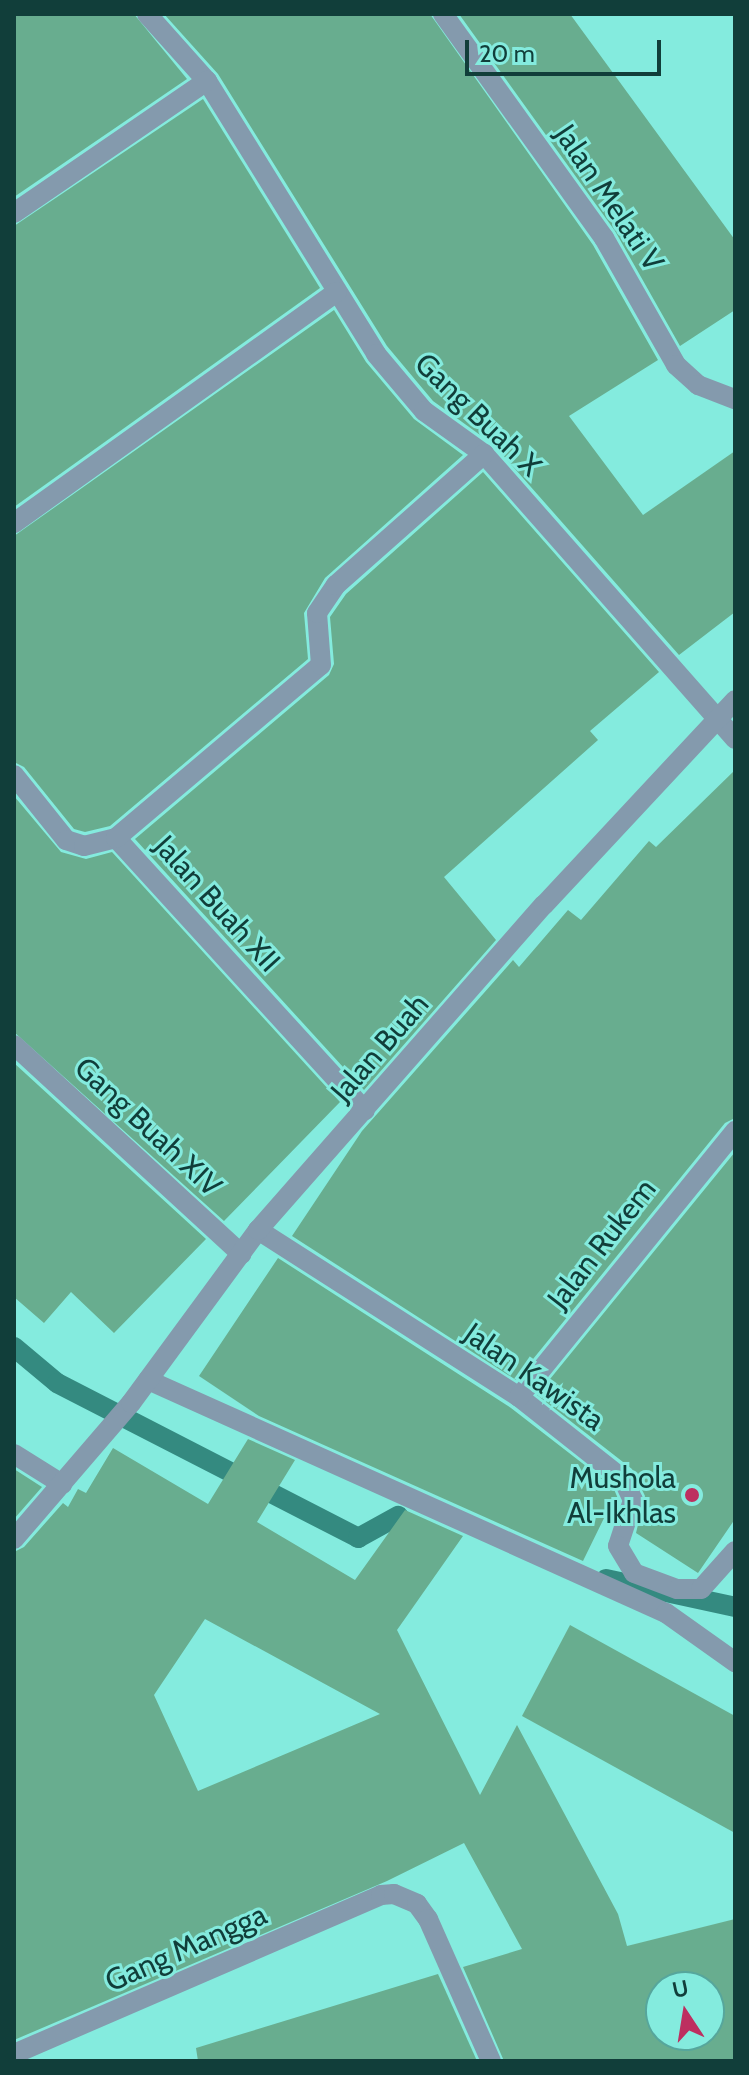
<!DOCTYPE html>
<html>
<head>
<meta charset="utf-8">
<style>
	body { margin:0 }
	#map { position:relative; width:749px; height:2075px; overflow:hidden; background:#84ebde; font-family:Cabin,sans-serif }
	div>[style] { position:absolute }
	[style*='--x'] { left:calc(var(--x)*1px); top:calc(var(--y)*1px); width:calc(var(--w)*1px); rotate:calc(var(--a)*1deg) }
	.stream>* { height:20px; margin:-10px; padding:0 10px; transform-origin:10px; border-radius:10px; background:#348a80 }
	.building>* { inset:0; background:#68ad8f }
	.minor>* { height:20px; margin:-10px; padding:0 10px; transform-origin:10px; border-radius:10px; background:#849aad }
	.dots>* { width:22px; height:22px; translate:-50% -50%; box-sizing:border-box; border:4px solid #84ebde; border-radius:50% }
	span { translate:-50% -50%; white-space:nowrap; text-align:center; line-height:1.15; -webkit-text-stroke:6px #84ebde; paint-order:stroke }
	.street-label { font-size:30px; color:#113e3a }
	.poi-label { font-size:30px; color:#113e3a }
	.right { translate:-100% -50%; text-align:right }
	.frame { position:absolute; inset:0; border:16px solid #113e3a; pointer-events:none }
	.north { position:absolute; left:645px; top:1971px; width:80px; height:80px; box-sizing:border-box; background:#84ebde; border:2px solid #56a69c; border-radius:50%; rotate:348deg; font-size:22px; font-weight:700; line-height:32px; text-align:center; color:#113e3a }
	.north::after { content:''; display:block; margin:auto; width:28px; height:36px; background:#bd2f60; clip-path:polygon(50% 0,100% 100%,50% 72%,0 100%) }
	.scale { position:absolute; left:465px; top:40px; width:196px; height:36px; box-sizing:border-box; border:4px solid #113e3a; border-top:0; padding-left:10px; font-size:24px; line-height:28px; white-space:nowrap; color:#113e3a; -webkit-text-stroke:6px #84ebde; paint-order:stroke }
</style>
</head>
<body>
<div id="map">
	<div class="stream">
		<i style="--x:14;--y:1347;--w:56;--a:39.9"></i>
		<i style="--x:57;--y:1383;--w:339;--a:27.2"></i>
		<i style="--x:358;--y:1538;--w:46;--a:-28.8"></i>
		<i style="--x:606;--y:1579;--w:132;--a:12.2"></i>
	</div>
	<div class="building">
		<i style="clip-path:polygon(14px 14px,134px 14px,187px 79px,14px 197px)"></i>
		<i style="clip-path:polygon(164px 14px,430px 14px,593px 245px,658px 360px,569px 416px,643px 515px,735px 451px,735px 612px,679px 655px,494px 445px,433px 401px,387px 346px,218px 74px)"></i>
		<i style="clip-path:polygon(459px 14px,570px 14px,735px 240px,735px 310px,680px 346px,615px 231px)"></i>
		<i style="clip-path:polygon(203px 99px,320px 288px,14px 507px,14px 226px)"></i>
		<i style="clip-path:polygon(334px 310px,366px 362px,414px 419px,463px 455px,325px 578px,304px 613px,308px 659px,110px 826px,85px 832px,74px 829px,24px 767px,14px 762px,14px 536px)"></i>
		<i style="clip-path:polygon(483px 472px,659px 672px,590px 731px,598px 740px,444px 877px,496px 940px,364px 1090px,135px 839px,329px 675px,334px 664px,330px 617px,346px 594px)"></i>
		<i style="clip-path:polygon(735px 770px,735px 1118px,725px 1123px,516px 1380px,292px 1236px,362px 1131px,513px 960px,519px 967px,568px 910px,581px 920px,649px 841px,656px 847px)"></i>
		<i style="clip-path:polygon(14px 796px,61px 852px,86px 859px,112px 852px,340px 1102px,224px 1221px,14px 1032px)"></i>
		<i style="clip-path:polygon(14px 1063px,206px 1239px,114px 1333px,71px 1292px,44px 1323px,14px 1297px)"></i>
		<i style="clip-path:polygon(735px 1152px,735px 1519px,698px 1573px,636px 1533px,645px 1496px,632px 1469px,537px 1395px)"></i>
		<i style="clip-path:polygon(278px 1258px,511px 1408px,613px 1487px,619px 1501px,613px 1518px,606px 1514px,583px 1561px,259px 1416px,199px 1376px)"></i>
		<i style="clip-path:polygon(evenodd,248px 1439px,295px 1460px,257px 1522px,355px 1580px,405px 1510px,463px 1536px,397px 1630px,480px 1795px,517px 1725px,618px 1914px,627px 1946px,735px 1919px,735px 2061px,504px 2061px,463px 1967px,522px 1949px,464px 1843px,387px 1881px,14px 2040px,14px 1552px,24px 1547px,63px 1503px,68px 1507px,78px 1489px,86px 1493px,113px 1448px,208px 1504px,248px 1439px,205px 1619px,380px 1714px,198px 1791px,154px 1695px,205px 1619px,248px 1439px,661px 1987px,709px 1987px,709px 2035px,661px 2035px,661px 1987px)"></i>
		<i style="clip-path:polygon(14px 1469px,42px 1487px,14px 1519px)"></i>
		<i style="clip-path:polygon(570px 1625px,735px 1716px,735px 1833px,522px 1716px)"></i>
		<i style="clip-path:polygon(438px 1974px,477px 2061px,198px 2061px,196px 2048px)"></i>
	</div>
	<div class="minor">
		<i style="--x:147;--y:14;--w:90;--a:48.2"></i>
		<i style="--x:207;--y:81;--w:321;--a:58.2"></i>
		<i style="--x:376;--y:354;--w:75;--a:49.9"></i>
		<i style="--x:424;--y:411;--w:74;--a:35.6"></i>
		<i style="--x:484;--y:454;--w:380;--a:48.6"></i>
		<i style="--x:443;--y:14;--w:276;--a:54.3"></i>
		<i style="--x:604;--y:238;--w:146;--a:60.4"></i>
		<i style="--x:676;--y:365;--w:30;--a:42"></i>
		<i style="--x:698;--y:385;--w:40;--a:21"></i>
		<i style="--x:14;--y:213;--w:234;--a:-34.4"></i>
		<i style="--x:14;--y:523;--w:397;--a:-35.6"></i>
		<i style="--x:14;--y:775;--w:83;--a:51.3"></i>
		<i style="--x:66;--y:840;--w:19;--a:18"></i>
		<i style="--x:84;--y:846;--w:33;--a:-14"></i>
		<i style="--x:116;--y:838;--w:369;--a:47.6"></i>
		<i style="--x:116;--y:838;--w:268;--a:-40.2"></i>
		<i style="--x:321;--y:665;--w:52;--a:-94.4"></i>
		<i style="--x:317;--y:613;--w:34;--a:-56"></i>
		<i style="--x:336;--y:585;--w:198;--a:-41.5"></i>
		<i style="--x:14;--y:1045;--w:309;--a:42.6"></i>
		<i style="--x:258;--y:1230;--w:310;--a:32.6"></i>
		<i style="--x:519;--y:1397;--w:132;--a:38.3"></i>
		<i style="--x:623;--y:1479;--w:23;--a:65"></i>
		<i style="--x:633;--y:1500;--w:48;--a:108.1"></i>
		<i style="--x:618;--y:1546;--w:31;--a:59"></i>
		<i style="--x:634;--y:1573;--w:46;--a:20.4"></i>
		<i style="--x:677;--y:1589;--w:24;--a:0"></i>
		<i style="--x:701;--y:1589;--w:51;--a:-48.2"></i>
		<i style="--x:148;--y:1380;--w:568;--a:24.22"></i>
		<i style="--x:666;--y:1613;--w:85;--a:35.4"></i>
		<i style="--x:519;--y:1397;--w:343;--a:-50.9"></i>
		<i style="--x:14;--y:1454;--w:57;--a:32"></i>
		<i style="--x:14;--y:1539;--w:179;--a:-49.3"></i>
		<i style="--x:131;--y:1403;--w:215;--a:-53.7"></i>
		<i style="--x:258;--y:1230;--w:433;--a:-48.7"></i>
		<i style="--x:544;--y:905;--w:280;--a:-47"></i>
		<i style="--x:14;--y:2054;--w:400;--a:-23.4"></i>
		<i style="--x:381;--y:1895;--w:13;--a:-4"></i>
		<i style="--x:394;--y:1894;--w:25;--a:23"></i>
		<i style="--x:417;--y:1904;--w:19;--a:54"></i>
		<i style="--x:428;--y:1919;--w:155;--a:66.1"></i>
	</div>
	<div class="dots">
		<i style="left:692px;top:1495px;background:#bd2f60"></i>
	</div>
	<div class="street-label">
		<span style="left:609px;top:198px;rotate:56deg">Jalan Melati V</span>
		<span style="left:478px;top:415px;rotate:44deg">Gang Buah X</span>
		<span style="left:217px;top:904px;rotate:48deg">Jalan Buah XII</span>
		<span style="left:380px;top:1048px;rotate:-49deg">Jalan Buah</span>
		<span style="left:148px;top:1127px;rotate:43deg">Gang Buah XIV</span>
		<span style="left:602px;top:1244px;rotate:-52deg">Jalan Rukem</span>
		<span style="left:534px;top:1377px;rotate:35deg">Jalan Kawista</span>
		<span style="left:186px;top:1948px;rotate:-24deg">Gang Mangga</span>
	</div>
	<div class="poi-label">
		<span class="right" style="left:676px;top:1495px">Mushola<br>Al-Ikhlas</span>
	</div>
	<div class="frame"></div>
	<div class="north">U</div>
	<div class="scale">20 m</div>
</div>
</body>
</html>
